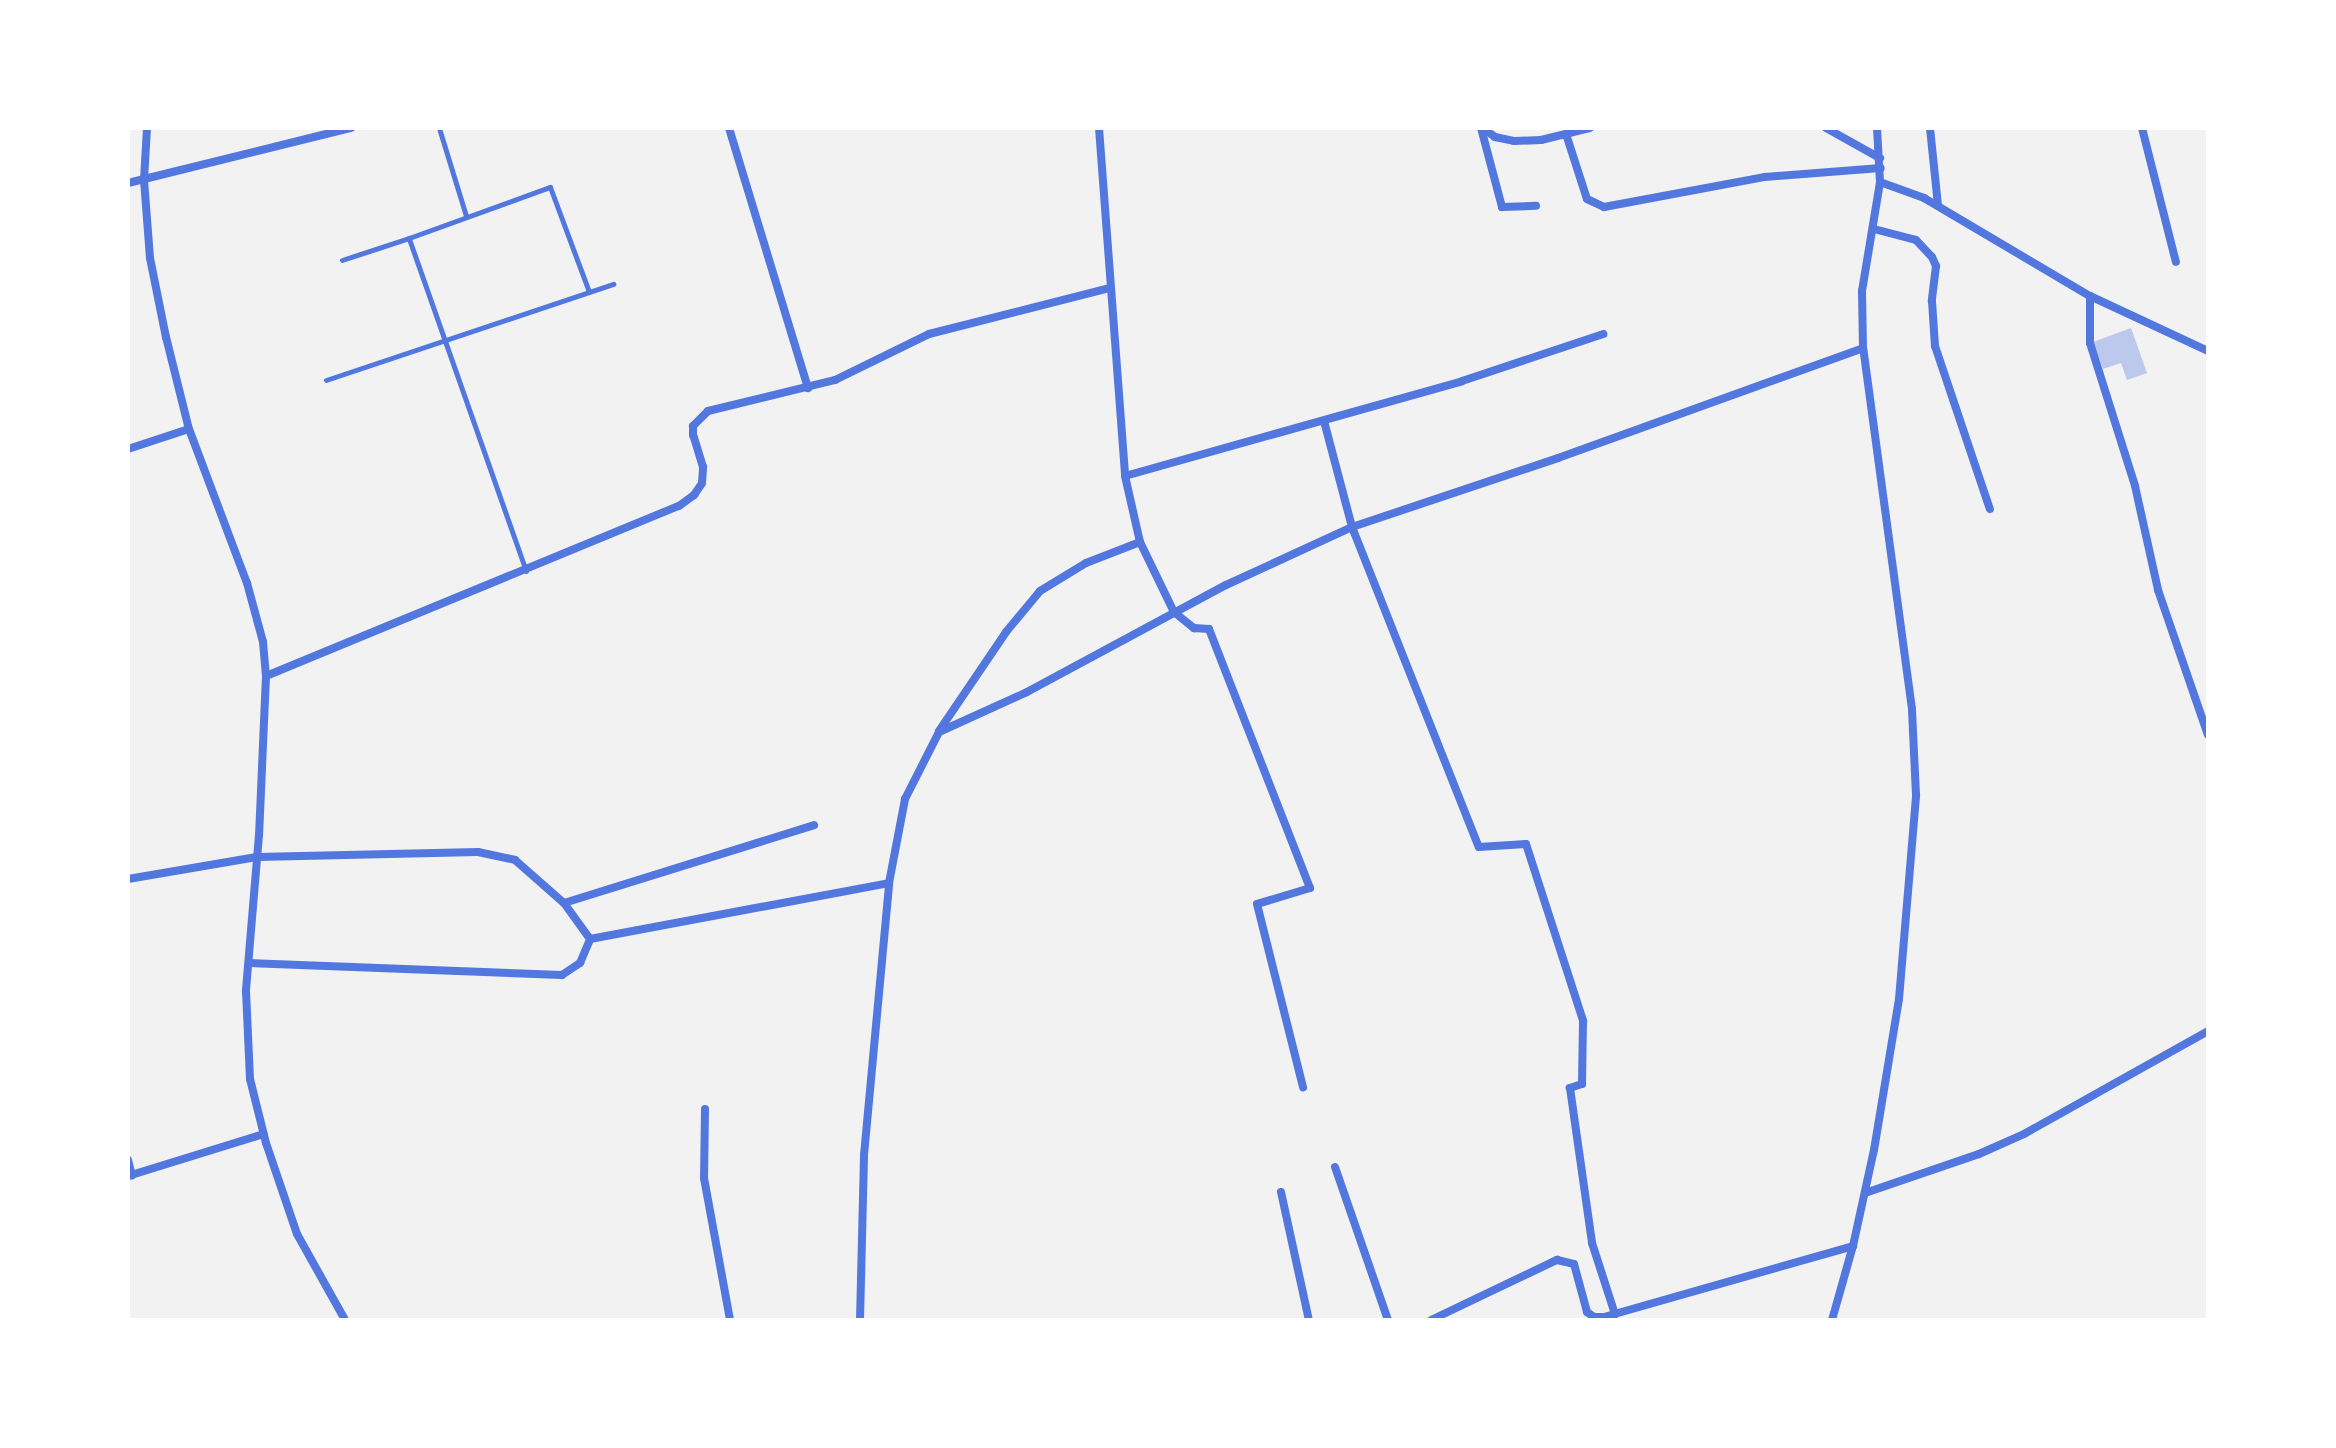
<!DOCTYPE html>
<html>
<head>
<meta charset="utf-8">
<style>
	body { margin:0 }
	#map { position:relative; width:2336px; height:1448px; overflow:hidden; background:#f2f2f2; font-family:Mulish,sans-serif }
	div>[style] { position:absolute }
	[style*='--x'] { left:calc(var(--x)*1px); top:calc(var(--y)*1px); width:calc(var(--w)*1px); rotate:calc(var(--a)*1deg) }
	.building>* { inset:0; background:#bdc9ec }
	.service>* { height:5px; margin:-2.5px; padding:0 2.5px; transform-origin:2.5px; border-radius:2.5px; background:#5277de }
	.minor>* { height:8px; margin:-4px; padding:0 4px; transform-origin:4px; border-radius:4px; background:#5277de }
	span { translate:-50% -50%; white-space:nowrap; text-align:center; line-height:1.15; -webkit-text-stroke:8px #fff; paint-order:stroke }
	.frame { position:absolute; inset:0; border:130px solid #fff; pointer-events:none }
</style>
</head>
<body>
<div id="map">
	<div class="building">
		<i style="clip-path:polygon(2131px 328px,2147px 373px,2127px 380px,2121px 363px,2103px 369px,2093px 342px)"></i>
	</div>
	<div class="service">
		<i style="--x:439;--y:128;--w:92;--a:72.9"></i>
		<i style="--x:342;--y:260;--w:71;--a:-18.2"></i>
		<i style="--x:326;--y:380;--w:303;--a:-18.5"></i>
		<i style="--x:526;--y:571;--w:353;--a:-109.4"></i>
		<i style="--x:409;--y:238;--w:150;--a:-19.9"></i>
		<i style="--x:550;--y:187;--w:112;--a:69.6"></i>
	</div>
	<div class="minor">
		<i style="--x:147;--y:128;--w:52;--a:93.3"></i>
		<i style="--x:144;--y:180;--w:78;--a:85.6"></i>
		<i style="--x:150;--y:258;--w:81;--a:78.6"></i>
		<i style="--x:166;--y:337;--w:95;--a:76"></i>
		<i style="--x:189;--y:429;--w:165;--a:69.4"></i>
		<i style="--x:247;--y:583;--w:61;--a:74.8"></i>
		<i style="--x:263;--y:642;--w:34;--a:85"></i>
		<i style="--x:266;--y:676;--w:159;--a:92.5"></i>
		<i style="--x:259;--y:835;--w:157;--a:94.8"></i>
		<i style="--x:246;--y:991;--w:88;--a:87.4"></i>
		<i style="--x:250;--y:1079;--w:66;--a:76"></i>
		<i style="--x:266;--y:1143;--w:96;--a:71.2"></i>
		<i style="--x:297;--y:1234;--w:98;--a:60.8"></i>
		<i style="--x:729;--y:128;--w:272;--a:73.1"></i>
		<i style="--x:1099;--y:128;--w:349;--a:85.7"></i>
		<i style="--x:1125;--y:476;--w:350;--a:-15.7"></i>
		<i style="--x:1462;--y:381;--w:149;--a:-18.4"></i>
		<i style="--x:1481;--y:128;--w:82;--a:75.1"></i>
		<i style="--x:1502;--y:207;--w:34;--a:-2"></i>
		<i style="--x:1483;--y:128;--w:15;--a:37"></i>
		<i style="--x:1495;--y:137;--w:19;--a:12"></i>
		<i style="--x:1514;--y:141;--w:27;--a:-2"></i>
		<i style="--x:1541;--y:140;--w:50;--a:-13.8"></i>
		<i style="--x:1826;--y:128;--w:62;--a:29.1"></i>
		<i style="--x:1930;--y:128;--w:77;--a:84.1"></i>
		<i style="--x:2142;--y:128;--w:138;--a:75.8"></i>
		<i style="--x:1566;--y:134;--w:68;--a:72.1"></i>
		<i style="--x:1587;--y:199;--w:19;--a:25"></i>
		<i style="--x:1604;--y:207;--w:164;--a:-10.6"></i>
		<i style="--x:1765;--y:177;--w:116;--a:-4.4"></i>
		<i style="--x:1880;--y:182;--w:47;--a:20"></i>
		<i style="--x:1924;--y:198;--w:193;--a:30.6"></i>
		<i style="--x:2090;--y:296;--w:130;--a:25"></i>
		<i style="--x:128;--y:183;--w:230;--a:-13.9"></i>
		<i style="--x:1874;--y:229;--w:43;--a:14.7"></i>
		<i style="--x:1916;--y:240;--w:23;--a:47"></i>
		<i style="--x:1932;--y:257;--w:10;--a:66"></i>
		<i style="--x:1936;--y:266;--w:35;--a:97"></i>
		<i style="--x:1932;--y:301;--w:45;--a:86.2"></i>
		<i style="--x:1935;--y:346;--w:172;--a:71.4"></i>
		<i style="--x:2090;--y:296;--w:47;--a:90"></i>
		<i style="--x:2090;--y:343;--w:150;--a:72.5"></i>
		<i style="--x:2135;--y:486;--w:107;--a:77.5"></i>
		<i style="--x:2158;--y:590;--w:153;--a:71"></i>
		<i style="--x:1324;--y:421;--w:110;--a:75.2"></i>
		<i style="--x:1352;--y:527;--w:344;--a:68.4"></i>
		<i style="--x:1479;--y:847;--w:47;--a:-3.7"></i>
		<i style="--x:1526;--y:844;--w:186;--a:72.1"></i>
		<i style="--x:1583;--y:1021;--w:63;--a:90.9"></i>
		<i style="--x:1582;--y:1084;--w:13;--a:162"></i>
		<i style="--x:1570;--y:1088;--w:157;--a:81.9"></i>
		<i style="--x:1592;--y:1243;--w:75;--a:72.1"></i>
		<i style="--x:128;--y:449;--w:64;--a:-18.2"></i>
		<i style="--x:1125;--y:476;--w:68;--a:77.2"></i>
		<i style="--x:1140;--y:542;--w:78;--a:64.1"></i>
		<i style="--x:1174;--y:612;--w:26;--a:39"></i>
		<i style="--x:1194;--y:628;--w:15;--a:4"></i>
		<i style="--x:1209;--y:629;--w:278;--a:68.7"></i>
		<i style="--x:1310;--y:888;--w:55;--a:163.2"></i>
		<i style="--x:1257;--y:904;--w:189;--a:75.9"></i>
		<i style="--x:266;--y:676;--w:447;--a:-22.4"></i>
		<i style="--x:679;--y:506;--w:19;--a:-36"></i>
		<i style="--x:694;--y:495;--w:14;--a:-56"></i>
		<i style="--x:702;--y:483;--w:16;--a:-86"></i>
		<i style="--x:703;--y:467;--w:34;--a:-107"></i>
		<i style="--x:693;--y:435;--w:9;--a:-90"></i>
		<i style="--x:693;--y:426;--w:21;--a:-45"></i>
		<i style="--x:708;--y:411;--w:131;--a:-13.7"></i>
		<i style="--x:835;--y:380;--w:105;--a:-26.1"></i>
		<i style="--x:929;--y:334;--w:187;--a:-14.3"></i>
		<i style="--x:939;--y:731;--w:120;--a:-55.9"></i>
		<i style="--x:1006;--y:632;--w:53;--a:-50.3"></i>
		<i style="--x:1040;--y:591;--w:54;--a:-31.3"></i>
		<i style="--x:1086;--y:563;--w:58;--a:-21.3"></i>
		<i style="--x:128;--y:879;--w:131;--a:-9.7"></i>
		<i style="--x:257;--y:857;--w:221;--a:-1.3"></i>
		<i style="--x:478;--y:852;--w:38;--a:12"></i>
		<i style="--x:515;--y:860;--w:65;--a:41.3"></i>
		<i style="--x:564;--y:903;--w:44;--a:54.2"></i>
		<i style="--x:564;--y:903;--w:262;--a:-17.3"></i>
		<i style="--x:590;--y:939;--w:304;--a:-10.6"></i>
		<i style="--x:249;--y:963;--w:313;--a:2.2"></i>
		<i style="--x:562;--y:975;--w:22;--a:-34"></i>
		<i style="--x:580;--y:963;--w:26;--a:-67"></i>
		<i style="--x:705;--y:1109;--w:69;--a:90.8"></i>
		<i style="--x:704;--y:1178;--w:144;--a:79.6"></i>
		<i style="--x:128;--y:1160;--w:16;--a:76"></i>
		<i style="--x:1335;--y:1167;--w:162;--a:70.9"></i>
		<i style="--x:128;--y:1176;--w:142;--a:-17.2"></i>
		<i style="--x:1281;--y:1192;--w:131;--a:77.7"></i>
		<i style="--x:1865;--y:1193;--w:120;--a:-18.9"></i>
		<i style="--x:1979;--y:1154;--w:49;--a:-24"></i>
		<i style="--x:2024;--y:1134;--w:211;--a:-29.2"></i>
		<i style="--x:860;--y:1320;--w:165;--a:-88.6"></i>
		<i style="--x:864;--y:1155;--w:273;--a:-84.7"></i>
		<i style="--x:889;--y:883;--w:86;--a:-79.2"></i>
		<i style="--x:905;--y:799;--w:75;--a:-63.1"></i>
		<i style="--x:939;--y:732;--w:97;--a:-24.4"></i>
		<i style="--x:1027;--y:692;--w:226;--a:-28.3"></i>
		<i style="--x:1226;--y:585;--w:139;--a:-24.7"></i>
		<i style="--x:1352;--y:527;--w:217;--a:-18.5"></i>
		<i style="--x:1558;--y:458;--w:324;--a:-19.8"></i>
		<i style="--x:1431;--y:1320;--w:140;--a:-25.5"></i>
		<i style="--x:1557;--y:1260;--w:17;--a:13"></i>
		<i style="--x:1574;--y:1264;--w:50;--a:74.8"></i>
		<i style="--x:1587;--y:1312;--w:9;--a:36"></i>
		<i style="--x:1594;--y:1317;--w:10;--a:0"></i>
		<i style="--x:1604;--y:1317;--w:259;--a:-15.9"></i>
		<i style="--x:1832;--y:1320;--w:77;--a:-74.2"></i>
		<i style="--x:1853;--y:1246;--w:98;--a:-77.7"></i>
		<i style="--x:1874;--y:1150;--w:153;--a:-80.6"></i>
		<i style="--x:1899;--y:999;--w:205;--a:-85.2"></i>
		<i style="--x:1916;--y:795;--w:86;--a:-92.7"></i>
		<i style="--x:1912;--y:709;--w:364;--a:-97.7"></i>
		<i style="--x:1863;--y:348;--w:57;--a:-91"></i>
		<i style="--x:1862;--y:291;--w:110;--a:-80.6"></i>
		<i style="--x:1880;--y:182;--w:54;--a:-93.2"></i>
	</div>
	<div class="frame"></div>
</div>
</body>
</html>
